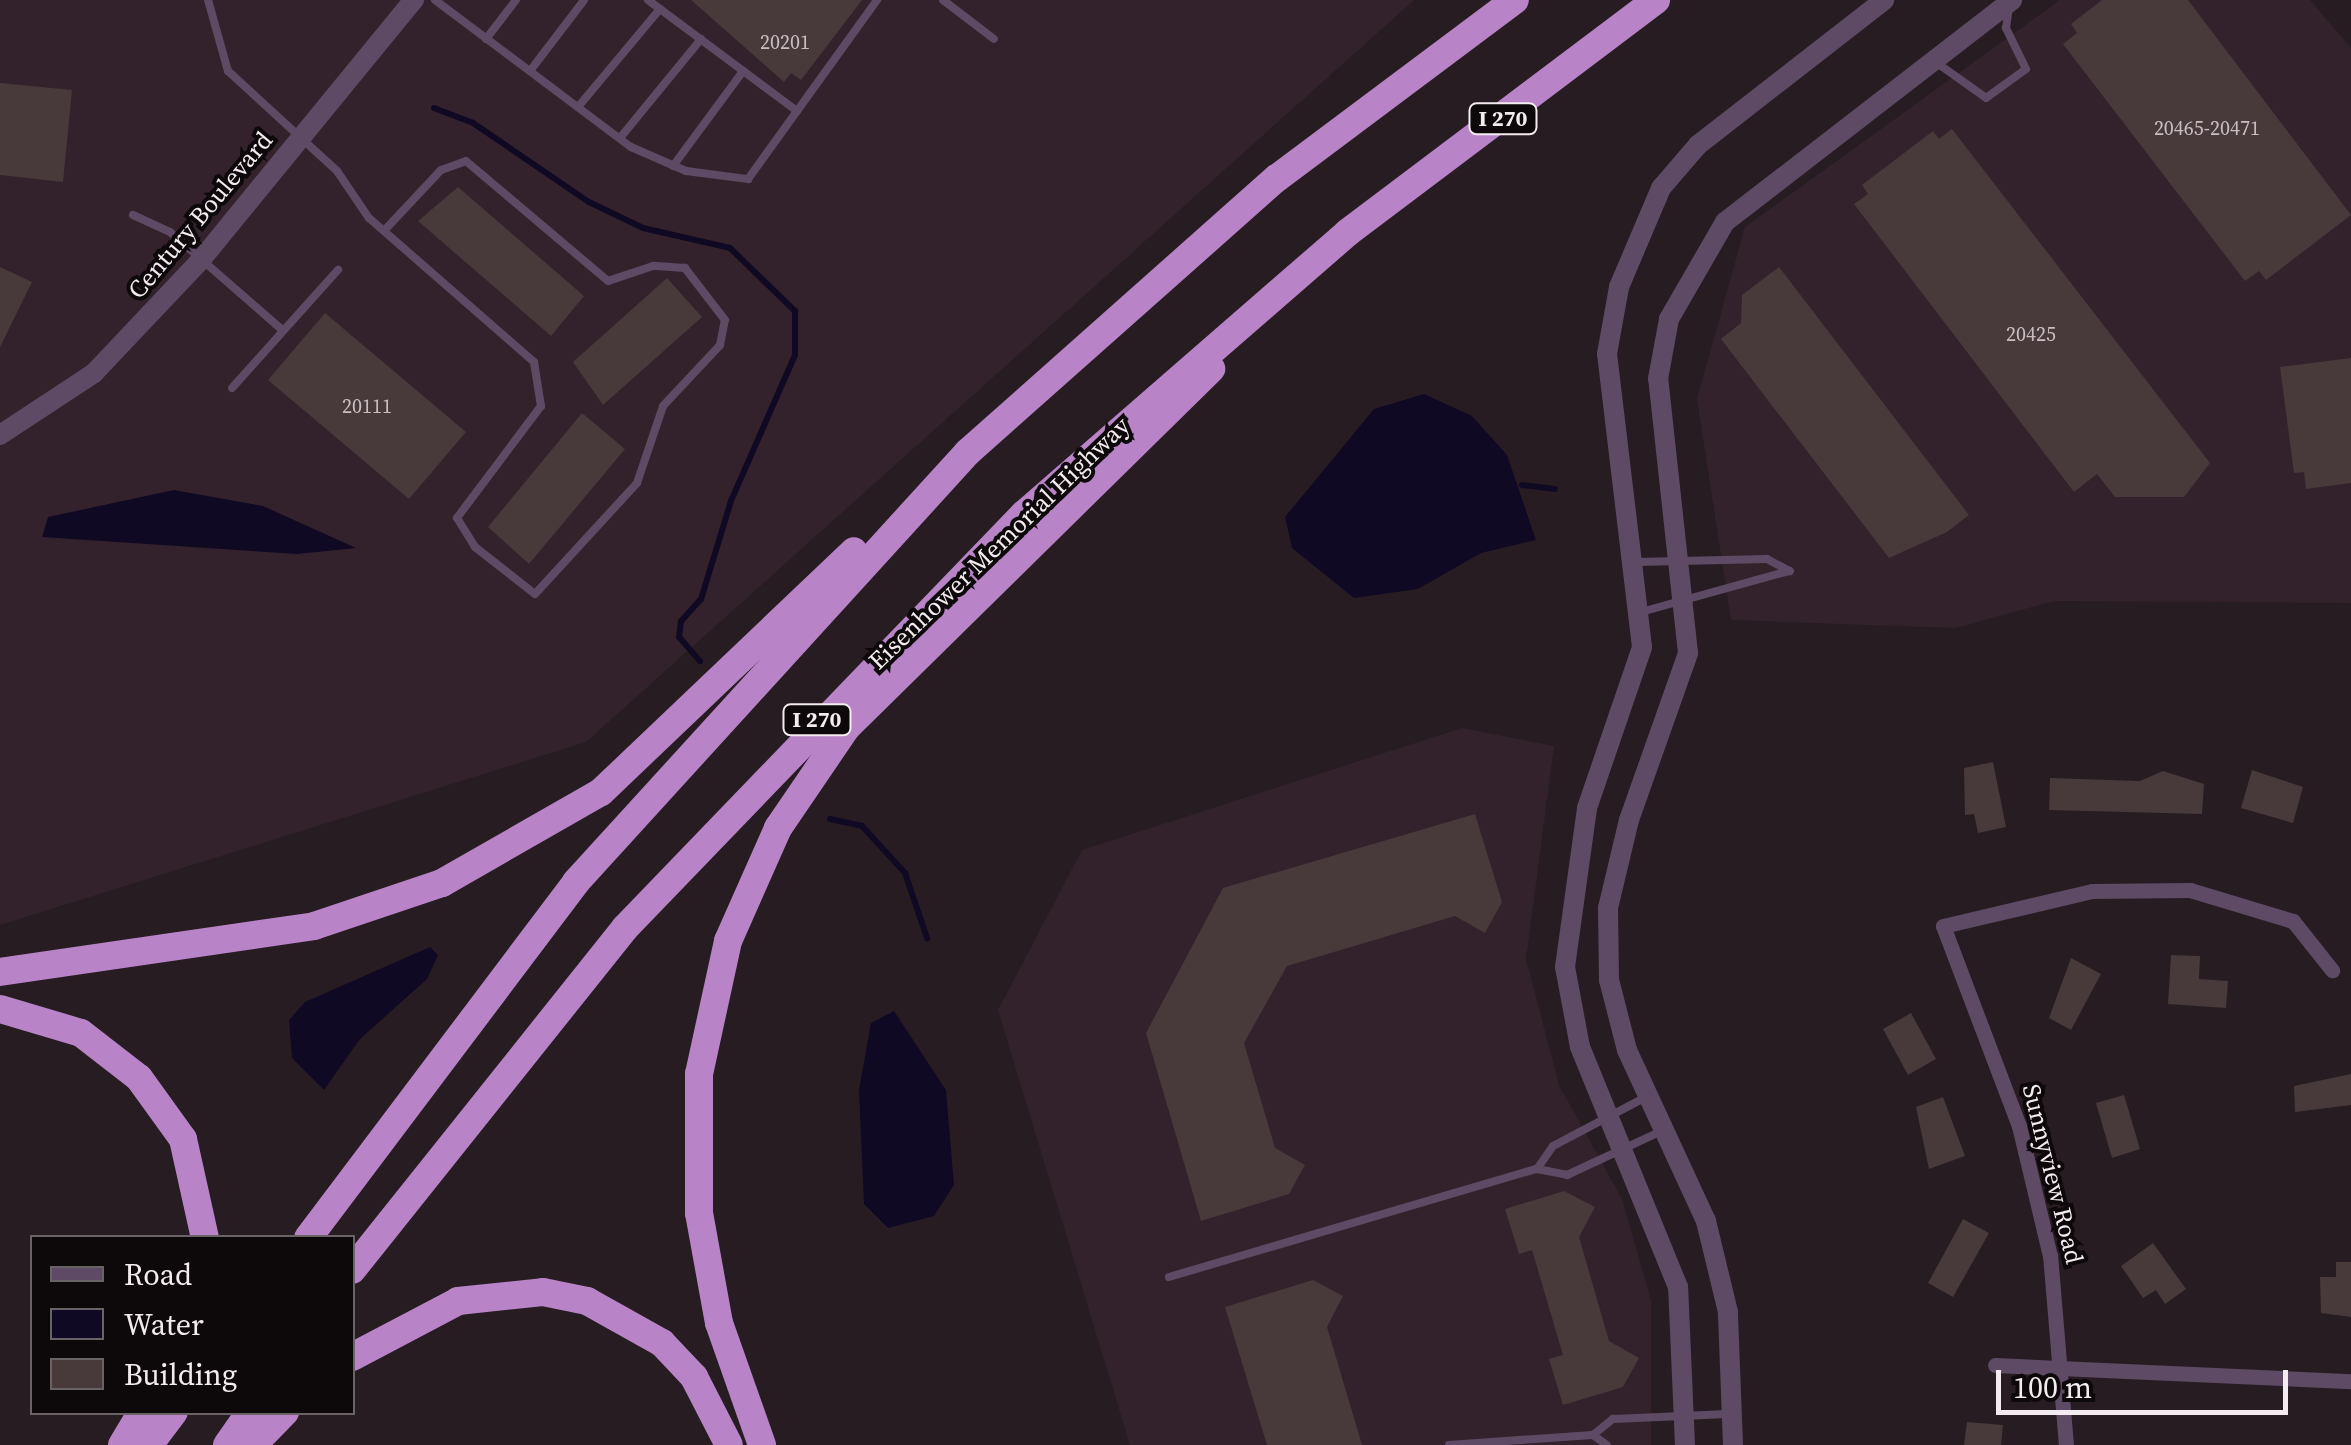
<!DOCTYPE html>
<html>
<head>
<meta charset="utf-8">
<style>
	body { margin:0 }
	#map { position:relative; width:2351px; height:1445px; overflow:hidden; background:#271c22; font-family:"Source Serif 4",serif }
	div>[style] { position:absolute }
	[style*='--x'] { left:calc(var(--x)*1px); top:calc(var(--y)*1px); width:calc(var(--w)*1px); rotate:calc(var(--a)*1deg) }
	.built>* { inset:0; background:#33222b }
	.water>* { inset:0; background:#100924 }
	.stream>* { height:6px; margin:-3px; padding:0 3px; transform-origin:3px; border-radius:3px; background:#100924 }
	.building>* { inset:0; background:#48393b }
	.service>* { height:8px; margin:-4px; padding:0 4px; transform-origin:4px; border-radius:4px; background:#5f4a65 }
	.minor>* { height:15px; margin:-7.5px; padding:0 7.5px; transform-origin:7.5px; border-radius:7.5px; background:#5f4a65 }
	.tertiary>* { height:20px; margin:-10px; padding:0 10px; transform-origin:10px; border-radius:10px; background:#5f4a65 }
	.motorway>* { height:28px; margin:-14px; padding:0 14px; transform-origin:14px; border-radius:14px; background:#b884c7 }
	span { translate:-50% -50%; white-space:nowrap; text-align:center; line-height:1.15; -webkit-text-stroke:8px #0d080a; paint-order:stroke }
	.number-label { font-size:20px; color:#c8bec2 }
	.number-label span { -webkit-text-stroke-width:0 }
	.shield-label span { padding:2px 8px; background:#0d080a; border:2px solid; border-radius:8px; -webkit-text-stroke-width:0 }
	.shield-label { font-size:22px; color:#f3ebef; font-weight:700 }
	.street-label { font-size:25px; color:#f3ebef }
	.legend { position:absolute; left:30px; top:1235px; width:325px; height:180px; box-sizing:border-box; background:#0d080a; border:2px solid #696366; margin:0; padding:12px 18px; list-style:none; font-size:30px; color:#f3ebef }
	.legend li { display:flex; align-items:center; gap:20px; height:50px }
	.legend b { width:50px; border:2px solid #696366 }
	.scale { position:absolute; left:1996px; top:1370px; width:292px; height:45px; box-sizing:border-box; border:5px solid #f3ebef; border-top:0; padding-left:12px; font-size:30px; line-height:35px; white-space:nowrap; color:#f3ebef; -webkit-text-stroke:8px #0d080a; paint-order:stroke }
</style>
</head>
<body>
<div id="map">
	<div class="built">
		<i style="clip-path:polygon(0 0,1414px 0,586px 742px,0 925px)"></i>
		<i style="clip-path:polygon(2060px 0,2310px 0,2351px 48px,2351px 603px,2054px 601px,1955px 628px,1731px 620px,1697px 399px,1745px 227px)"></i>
		<i style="clip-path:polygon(1462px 728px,1554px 746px,1526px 959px,1559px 1085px,1622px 1199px,1651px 1301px,1651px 1445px,1130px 1445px,998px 1010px,1082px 850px)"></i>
	</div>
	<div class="water">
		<i style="clip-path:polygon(1424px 394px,1472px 416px,1507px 455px,1536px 540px,1481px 553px,1418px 589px,1354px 598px,1292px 548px,1285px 517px,1374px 409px)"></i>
		<i style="clip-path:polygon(174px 490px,263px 506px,356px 548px,297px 554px,42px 537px,48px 517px)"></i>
		<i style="clip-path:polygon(430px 947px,438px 955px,427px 979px,360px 1039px,324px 1090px,292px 1058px,289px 1020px,305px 1002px)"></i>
		<i style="clip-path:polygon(894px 1011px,946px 1090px,954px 1185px,934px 1216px,888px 1228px,864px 1204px,859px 1090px,871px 1023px)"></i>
	</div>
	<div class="stream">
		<i style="--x:434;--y:108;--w:42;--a:21"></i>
		<i style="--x:473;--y:123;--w:140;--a:34.3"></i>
		<i style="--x:589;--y:202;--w:60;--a:25.7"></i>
		<i style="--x:643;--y:228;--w:89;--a:12.9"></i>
		<i style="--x:730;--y:248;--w:91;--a:44.1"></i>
		<i style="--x:795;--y:311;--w:44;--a:90"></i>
		<i style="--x:795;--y:355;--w:159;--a:113.7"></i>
		<i style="--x:731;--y:501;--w:102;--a:107"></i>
		<i style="--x:701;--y:599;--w:30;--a:132"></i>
		<i style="--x:681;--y:621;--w:16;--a:97"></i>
		<i style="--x:679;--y:637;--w:32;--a:49"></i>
		<i style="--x:1522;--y:485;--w:33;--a:7"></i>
		<i style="--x:830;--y:819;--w:33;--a:12"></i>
		<i style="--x:862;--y:826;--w:64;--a:47.5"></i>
		<i style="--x:905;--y:873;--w:69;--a:71.3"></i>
	</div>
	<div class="building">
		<i style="clip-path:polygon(691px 0,862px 0,801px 80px,791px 73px,784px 82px)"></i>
		<i style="clip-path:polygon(2102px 0,2188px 0,2351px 215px,2266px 280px,2259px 271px,2245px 281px,2063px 44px,2077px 33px,2071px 24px)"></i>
		<i style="clip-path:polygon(0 83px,72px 90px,63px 182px,0 175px)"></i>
		<i style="clip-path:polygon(1952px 129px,2210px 463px,2184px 497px,2115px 497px,2097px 474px,2074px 492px,1854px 204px,1868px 194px,1862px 185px,1933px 131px,1939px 139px)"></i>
		<i style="clip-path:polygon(458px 187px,584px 296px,551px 336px,418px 221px)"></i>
		<i style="clip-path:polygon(0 267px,32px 282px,0 347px)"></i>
		<i style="clip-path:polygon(1779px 267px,1969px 515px,1947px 532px,1889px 558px,1721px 339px,1741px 323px,1742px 295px)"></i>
		<i style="clip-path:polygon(667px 278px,702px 317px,603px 405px,573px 362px)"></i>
		<i style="clip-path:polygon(325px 313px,466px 432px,409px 499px,268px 380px)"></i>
		<i style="clip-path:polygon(2351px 358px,2351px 483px,2306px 489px,2304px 472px,2294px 473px,2280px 367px)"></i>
		<i style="clip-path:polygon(582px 413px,625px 449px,529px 564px,488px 527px)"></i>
		<i style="clip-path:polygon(1993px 762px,2006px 827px,1978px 833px,1974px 814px,1965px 815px,1964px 768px)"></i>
		<i style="clip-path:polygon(2252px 770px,2303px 787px,2293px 823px,2241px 808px)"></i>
		<i style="clip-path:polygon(2163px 771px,2204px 784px,2202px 814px,2049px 810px,2050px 778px,2140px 781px)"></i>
		<i style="clip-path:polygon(1475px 814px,1502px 902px,1485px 933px,1455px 916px,1287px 966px,1244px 1043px,1275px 1148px,1305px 1165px,1289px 1194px,1201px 1221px,1146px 1033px,1223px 888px)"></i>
		<i style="clip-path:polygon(2171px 955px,2200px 956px,2199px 979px,2228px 981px,2226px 1008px,2168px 1004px)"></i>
		<i style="clip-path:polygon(2071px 958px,2101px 974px,2071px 1030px,2049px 1018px)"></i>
		<i style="clip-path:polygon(1911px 1013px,1936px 1059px,1908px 1075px,1883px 1029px)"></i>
		<i style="clip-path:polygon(2351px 1074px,2351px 1105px,2295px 1112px,2294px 1086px)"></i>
		<i style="clip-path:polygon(2124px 1095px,2140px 1149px,2112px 1158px,2096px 1103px)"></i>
		<i style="clip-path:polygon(1943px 1097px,1965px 1156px,1929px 1169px,1916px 1107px)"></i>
		<i style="clip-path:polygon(1564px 1191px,1595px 1207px,1579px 1237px,1609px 1341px,1639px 1358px,1623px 1387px,1563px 1405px,1549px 1359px,1563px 1355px,1532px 1250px,1519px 1254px,1505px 1209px)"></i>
		<i style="clip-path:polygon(1963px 1219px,1989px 1233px,1953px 1297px,1928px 1283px)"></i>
		<i style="clip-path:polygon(2153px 1243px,2186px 1289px,2165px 1304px,2156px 1290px,2143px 1298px,2121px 1266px)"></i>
		<i style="clip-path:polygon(2336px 1262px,2351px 1262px,2351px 1317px,2321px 1313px,2320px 1277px,2336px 1277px)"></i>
		<i style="clip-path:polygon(1313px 1280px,1343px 1296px,1327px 1327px,1362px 1445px,1267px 1445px,1225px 1307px)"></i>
		<i style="clip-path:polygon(1967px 1422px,2003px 1425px,2001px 1445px,1964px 1445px)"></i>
	</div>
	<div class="service">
		<i style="--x:208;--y:0;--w:74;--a:74.3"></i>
		<i style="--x:228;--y:71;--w:148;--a:42.5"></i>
		<i style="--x:337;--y:171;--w:57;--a:55.8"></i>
		<i style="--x:369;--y:218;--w:219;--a:41.1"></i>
		<i style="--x:534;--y:362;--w:45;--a:81"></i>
		<i style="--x:541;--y:406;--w:140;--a:126.9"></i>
		<i style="--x:457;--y:518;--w:34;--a:58"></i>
		<i style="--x:475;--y:547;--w:76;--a:38.1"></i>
		<i style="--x:535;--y:594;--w:151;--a:-47.4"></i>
		<i style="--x:637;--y:483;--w:81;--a:-71.3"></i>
		<i style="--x:663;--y:406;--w:83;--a:-46.9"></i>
		<i style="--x:720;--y:345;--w:25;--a:-79"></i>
		<i style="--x:725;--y:320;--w:66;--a:-127.6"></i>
		<i style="--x:685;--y:268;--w:32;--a:-176"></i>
		<i style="--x:653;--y:266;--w:47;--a:161.6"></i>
		<i style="--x:608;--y:281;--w:186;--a:-139.8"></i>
		<i style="--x:466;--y:161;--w:27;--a:160"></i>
		<i style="--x:441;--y:170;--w:83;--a:133.1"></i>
		<i style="--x:435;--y:0;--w:245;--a:36.9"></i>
		<i style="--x:631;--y:147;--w:60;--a:23.6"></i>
		<i style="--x:686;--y:171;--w:63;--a:7.4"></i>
		<i style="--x:748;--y:179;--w:221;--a:-54.2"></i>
		<i style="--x:648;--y:0;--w:186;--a:36.7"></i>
		<i style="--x:943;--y:0;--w:64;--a:37.4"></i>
		<i style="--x:486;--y:39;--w:49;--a:-52.4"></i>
		<i style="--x:1937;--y:63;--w:60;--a:35.5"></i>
		<i style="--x:1986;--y:98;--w:49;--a:-35.9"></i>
		<i style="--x:2026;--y:69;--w:46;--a:-116"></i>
		<i style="--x:2006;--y:28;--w:22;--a:-82"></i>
		<i style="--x:530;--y:71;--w:89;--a:-52.7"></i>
		<i style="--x:578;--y:107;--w:128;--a:-50.1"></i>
		<i style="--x:620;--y:138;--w:128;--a:-50.7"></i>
		<i style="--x:673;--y:166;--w:118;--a:-53.6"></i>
		<i style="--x:133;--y:215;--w:41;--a:24.7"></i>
		<i style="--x:170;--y:232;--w:147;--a:41.1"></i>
		<i style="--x:232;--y:388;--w:159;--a:-48.1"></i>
		<i style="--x:1637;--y:562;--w:130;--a:-1.3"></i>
		<i style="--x:1767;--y:559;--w:26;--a:28"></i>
		<i style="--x:1641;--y:612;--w:154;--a:-15.5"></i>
		<i style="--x:1537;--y:1169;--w:28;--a:-55"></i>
		<i style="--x:1553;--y:1146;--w:107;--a:-27.8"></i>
		<i style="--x:1169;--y:1277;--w:384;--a:-16.4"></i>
		<i style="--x:1537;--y:1169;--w:31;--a:11"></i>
		<i style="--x:1567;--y:1175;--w:107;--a:-24.9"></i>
		<i style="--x:1593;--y:1435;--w:17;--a:36"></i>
		<i style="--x:1449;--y:1445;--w:144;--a:-4"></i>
		<i style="--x:1593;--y:1435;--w:26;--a:-39"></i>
		<i style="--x:1613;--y:1419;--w:115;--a:-2.5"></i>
	</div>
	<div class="minor">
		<i style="--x:1995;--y:1365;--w:356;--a:2.6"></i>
		<i style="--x:2066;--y:1445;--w:190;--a:-94.8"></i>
		<i style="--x:2050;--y:1256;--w:134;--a:-103.4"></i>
		<i style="--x:2019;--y:1126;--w:214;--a:-110.8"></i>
		<i style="--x:1943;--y:926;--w:153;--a:-13.2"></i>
		<i style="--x:2092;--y:891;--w:98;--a:-0.6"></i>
		<i style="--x:2190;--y:890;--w:108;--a:16.8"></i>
		<i style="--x:2293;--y:921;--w:63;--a:51.5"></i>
	</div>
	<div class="tertiary">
		<i style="--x:0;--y:435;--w:113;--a:-33.4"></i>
		<i style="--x:94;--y:373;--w:154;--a:-46.6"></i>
		<i style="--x:200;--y:261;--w:338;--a:-50.7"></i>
		<i style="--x:1685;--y:1445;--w:158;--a:-92.5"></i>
		<i style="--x:1678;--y:1287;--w:259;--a:-112.2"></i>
		<i style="--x:1580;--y:1047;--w:81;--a:-100.6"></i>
		<i style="--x:1565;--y:967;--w:161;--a:-82.1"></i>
		<i style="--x:1587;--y:808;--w:170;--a:-71.1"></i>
		<i style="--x:1642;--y:647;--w:295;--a:-96.8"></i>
		<i style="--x:1607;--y:354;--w:68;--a:-79.8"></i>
		<i style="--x:1619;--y:287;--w:108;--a:-67"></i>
		<i style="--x:1661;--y:188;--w:57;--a:-49.3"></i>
		<i style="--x:1698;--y:145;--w:236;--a:-37.9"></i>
		<i style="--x:1733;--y:1445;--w:133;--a:-92.2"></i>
		<i style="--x:1728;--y:1312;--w:94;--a:-103.6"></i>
		<i style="--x:1706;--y:1221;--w:188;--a:-114.8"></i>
		<i style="--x:1627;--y:1050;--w:72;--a:-104.4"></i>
		<i style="--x:1609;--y:980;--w:72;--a:-90.8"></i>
		<i style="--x:1608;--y:908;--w:90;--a:-76.6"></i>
		<i style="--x:1629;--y:820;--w:177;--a:-70.5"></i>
		<i style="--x:1688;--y:653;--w:276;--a:-96.2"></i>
		<i style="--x:1658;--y:379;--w:61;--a:-79.6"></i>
		<i style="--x:1669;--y:319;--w:112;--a:-60"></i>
		<i style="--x:1725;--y:222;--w:363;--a:-37.7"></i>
	</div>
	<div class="motorway">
		<i style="--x:0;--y:972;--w:317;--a:-8.3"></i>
		<i style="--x:314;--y:926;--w:135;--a:-18.6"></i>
		<i style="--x:442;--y:883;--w:183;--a:-29.8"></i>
		<i style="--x:601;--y:792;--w:349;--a:-43.6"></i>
		<i style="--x:0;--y:1009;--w:84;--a:16.5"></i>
		<i style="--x:81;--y:1033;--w:73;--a:37.8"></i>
		<i style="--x:139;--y:1078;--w:75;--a:54.2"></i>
		<i style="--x:183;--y:1139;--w:101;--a:77.5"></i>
		<i style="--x:308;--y:1238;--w:446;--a:-53"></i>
		<i style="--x:576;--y:882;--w:582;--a:-47.65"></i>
		<i style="--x:968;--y:452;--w:413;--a:-41.6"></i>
		<i style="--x:1277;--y:178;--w:297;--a:-36.8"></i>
		<i style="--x:352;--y:1270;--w:438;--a:-51.4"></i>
		<i style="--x:625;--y:928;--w:575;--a:-46.06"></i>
		<i style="--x:1024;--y:514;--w:428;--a:-41"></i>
		<i style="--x:1347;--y:233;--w:387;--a:-37"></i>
		<i style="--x:352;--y:1357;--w:120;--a:-27.8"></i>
		<i style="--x:458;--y:1301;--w:85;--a:-6"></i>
		<i style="--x:543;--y:1292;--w:45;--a:11.6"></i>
		<i style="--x:587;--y:1301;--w:86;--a:29.2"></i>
		<i style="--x:662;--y:1343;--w:47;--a:46.7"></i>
		<i style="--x:694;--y:1377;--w:76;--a:62.8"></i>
		<i style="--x:122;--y:1445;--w:39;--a:-59"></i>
		<i style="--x:149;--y:1445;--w:41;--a:-52.9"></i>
		<i style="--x:227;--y:1445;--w:40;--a:-55.1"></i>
		<i style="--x:253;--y:1445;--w:46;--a:-45.9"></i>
		<i style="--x:762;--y:1445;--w:129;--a:-109.4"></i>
		<i style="--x:719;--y:1323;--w:112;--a:-100.3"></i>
		<i style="--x:699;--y:1213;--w:139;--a:-90"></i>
		<i style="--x:699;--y:1074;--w:136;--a:-77.7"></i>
		<i style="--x:728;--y:941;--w:124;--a:-66.1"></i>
		<i style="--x:778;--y:828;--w:122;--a:-55.7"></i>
		<i style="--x:847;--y:727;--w:511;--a:-44.52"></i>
	</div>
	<div class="number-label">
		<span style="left:785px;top:42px">20201</span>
		<span style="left:2207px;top:128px">20465-20471</span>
		<span style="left:2031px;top:334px">20425</span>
		<span style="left:367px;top:406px">20111</span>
	</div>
	<div class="shield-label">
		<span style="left:1503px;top:119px">I 270</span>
		<span style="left:817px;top:720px">I 270</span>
	</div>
	<div class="street-label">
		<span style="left:200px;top:215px;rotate:-50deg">Century Boulevard</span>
		<span style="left:999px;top:543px;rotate:-44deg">Eisenhower Memorial Highway</span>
		<span style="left:2053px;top:1174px;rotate:76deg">Sunnyview Road</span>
	</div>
	<ul class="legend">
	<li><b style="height:12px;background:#5f4a65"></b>Road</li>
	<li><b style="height:28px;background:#100924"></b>Water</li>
	<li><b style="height:28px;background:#48393b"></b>Building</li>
	</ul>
	<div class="scale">100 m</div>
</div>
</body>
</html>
